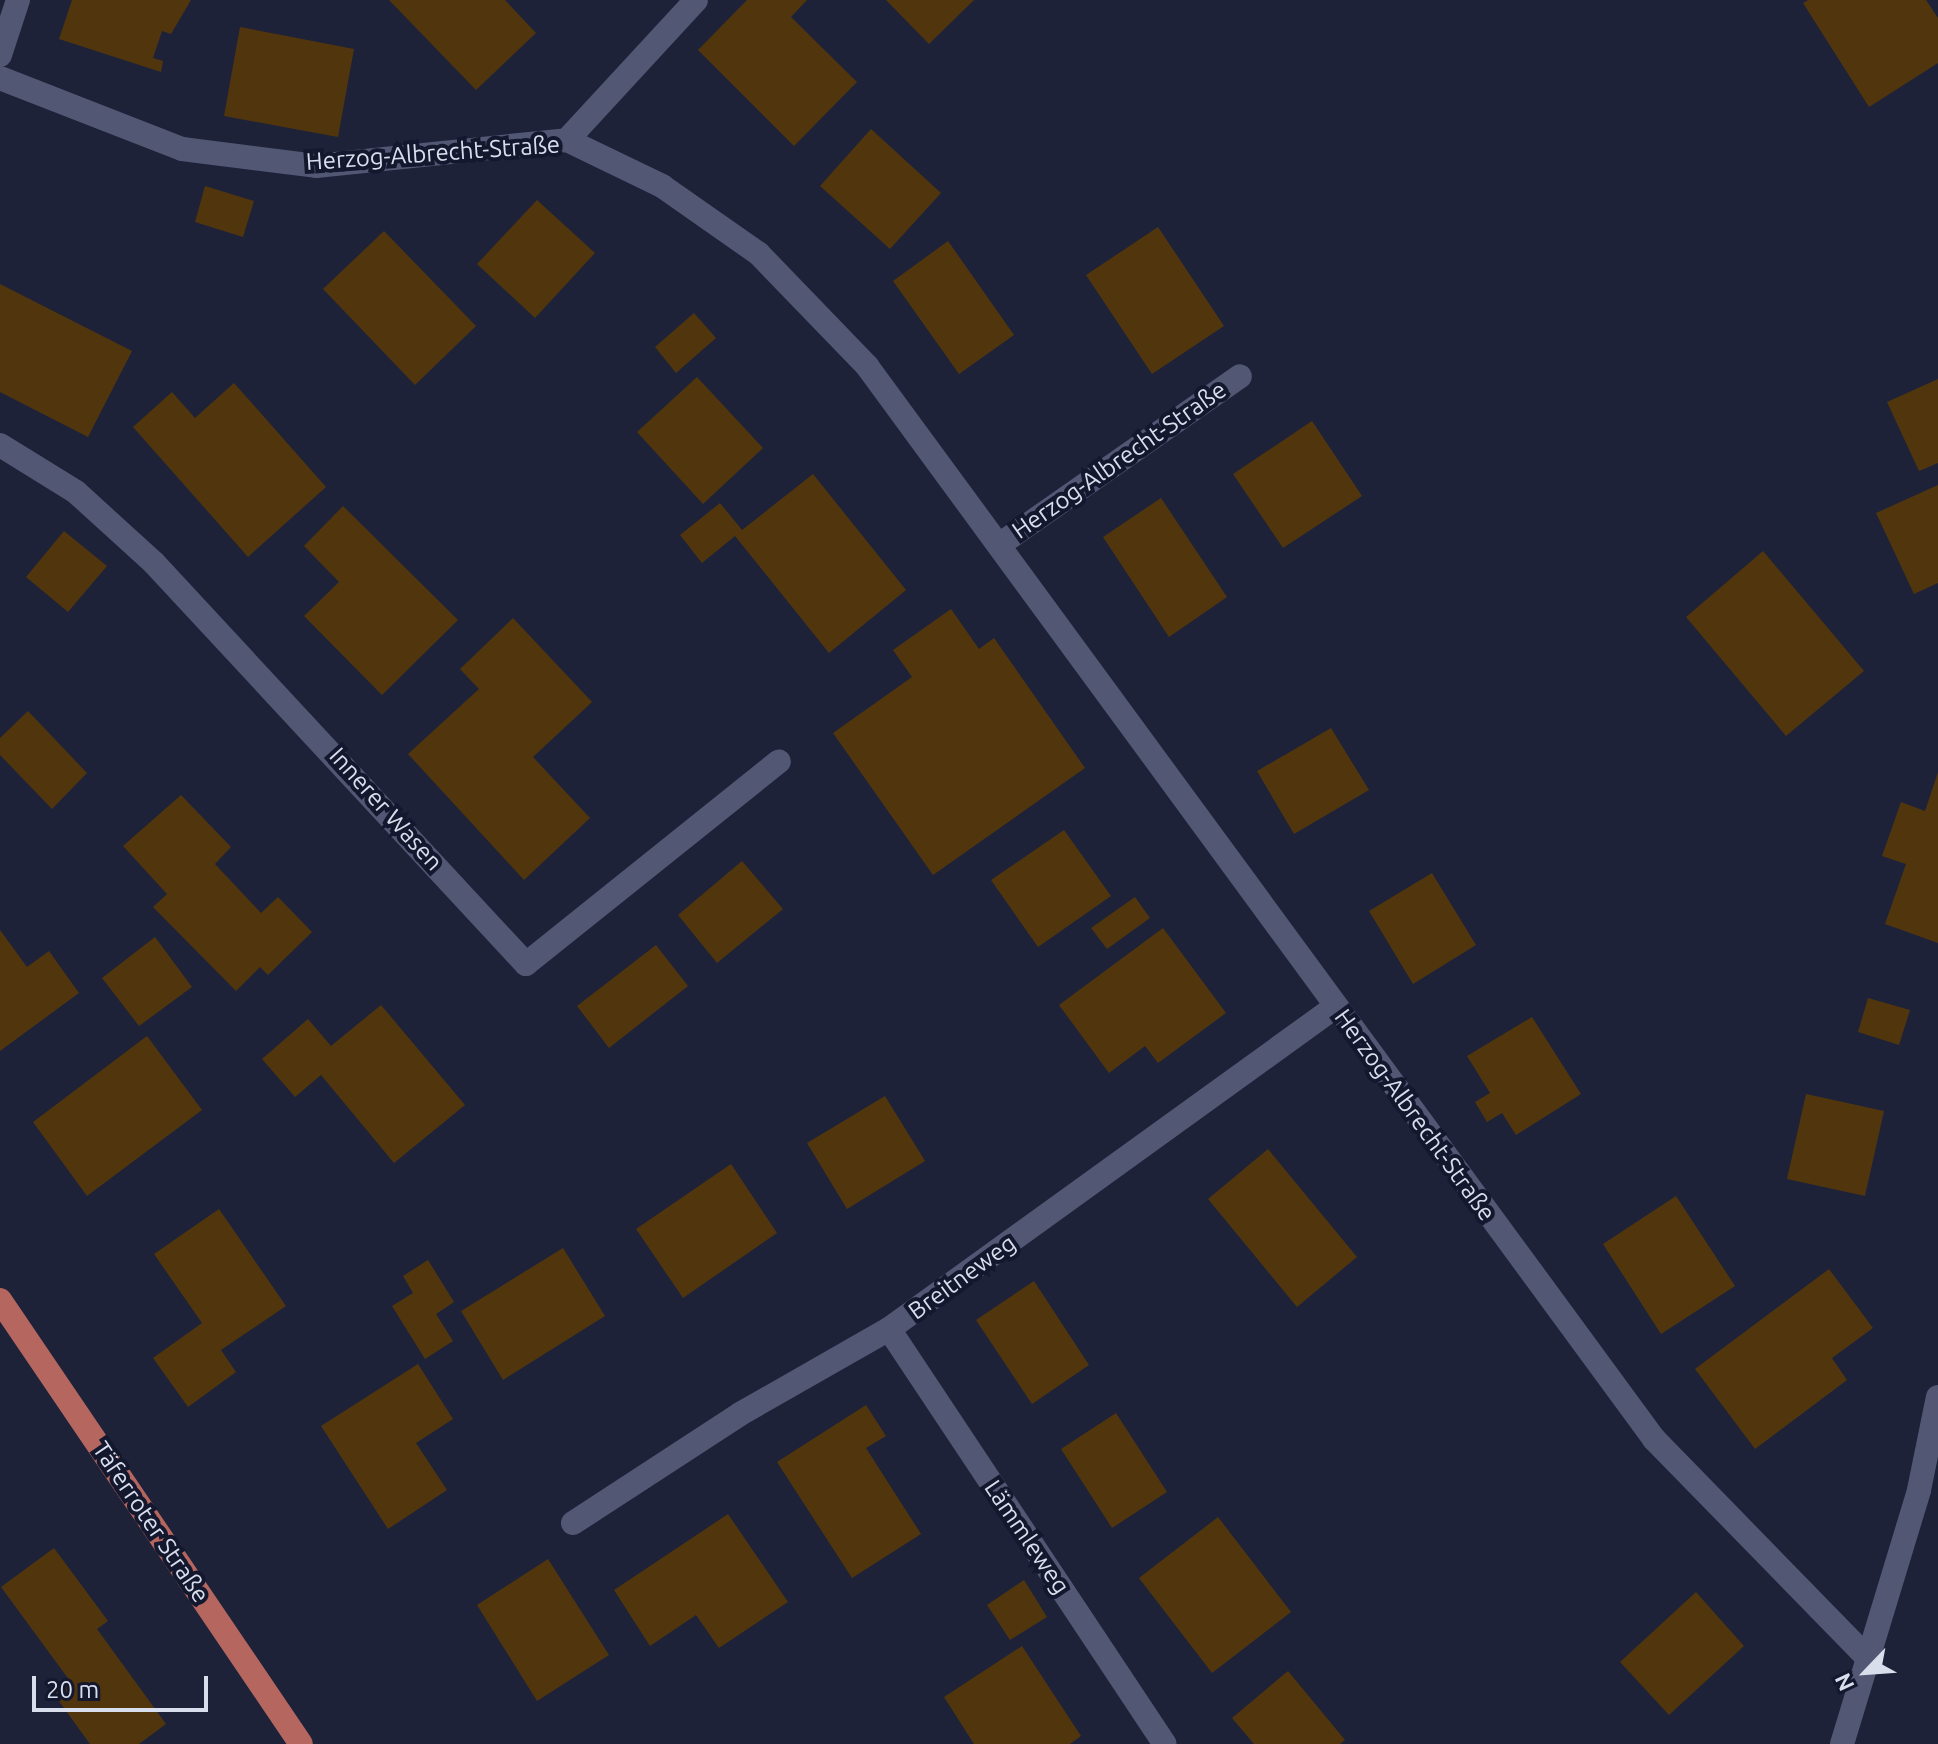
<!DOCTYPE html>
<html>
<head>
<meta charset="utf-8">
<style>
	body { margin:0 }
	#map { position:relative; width:1938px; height:1744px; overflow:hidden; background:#1d2239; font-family:Ubuntu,sans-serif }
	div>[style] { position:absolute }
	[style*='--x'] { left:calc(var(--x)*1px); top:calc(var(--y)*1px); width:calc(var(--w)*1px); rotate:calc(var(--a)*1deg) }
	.building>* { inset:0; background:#51360d }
	.minor>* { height:24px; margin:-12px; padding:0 12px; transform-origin:12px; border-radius:12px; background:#525873 }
	.major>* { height:24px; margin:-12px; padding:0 12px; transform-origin:12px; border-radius:12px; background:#b5675f }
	span { translate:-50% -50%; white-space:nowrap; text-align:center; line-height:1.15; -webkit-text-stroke:8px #14182e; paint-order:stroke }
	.street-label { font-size:24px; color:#d9deed }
	.north { position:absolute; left:1826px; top:1632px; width:80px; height:80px; -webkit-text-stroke:6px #14182e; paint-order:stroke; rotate:245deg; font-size:22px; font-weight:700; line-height:32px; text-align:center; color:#d9deed }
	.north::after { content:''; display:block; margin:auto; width:28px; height:36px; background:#d9deed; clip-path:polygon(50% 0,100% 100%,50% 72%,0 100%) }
	.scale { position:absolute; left:32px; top:1676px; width:176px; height:36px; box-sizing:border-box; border:4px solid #d9deed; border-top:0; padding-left:10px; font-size:24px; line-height:28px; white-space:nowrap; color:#d9deed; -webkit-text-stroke:6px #14182e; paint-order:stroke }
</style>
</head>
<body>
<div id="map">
	<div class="building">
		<i style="clip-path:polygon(72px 0,191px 0,171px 34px,162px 31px,153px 58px,163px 61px,161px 72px,59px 39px)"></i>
		<i style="clip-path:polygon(389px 0,505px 0,536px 33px,476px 90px)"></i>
		<i style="clip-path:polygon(747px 0,807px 0,791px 17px,857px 82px,794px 146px,698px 50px)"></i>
		<i style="clip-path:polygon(886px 0,974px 0,929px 44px)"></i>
		<i style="clip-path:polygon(1808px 0,1926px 0,1938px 18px,1938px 63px,1869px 107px,1803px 3px)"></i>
		<i style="clip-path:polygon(240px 27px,354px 49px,338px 137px,224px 116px)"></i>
		<i style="clip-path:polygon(871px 129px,941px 193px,890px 249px,820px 186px)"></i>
		<i style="clip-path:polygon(205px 186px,254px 201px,243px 237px,195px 222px)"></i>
		<i style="clip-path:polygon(537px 200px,595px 253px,535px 318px,477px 264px)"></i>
		<i style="clip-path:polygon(1158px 227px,1224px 326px,1152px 374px,1086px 275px)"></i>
		<i style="clip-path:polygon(384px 231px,476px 326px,415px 385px,323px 289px)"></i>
		<i style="clip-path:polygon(948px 241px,1014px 335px,959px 374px,893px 281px)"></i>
		<i style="clip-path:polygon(0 284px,132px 351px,88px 437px,0 392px)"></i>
		<i style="clip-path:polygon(694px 313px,716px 338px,676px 373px,655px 347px)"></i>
		<i style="clip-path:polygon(697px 377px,763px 448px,703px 504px,637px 432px)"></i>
		<i style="clip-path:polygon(1938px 379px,1938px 463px,1919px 471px,1887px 402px)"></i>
		<i style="clip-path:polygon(234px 383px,326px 487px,248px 557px,133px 427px,172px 392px,195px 418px)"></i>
		<i style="clip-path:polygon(1312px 421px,1362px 496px,1283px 548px,1233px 474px)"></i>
		<i style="clip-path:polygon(813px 474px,906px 590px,829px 653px,735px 536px,702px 563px,680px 535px,720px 503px,742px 530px)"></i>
		<i style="clip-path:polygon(1938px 485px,1938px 583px,1914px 594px,1876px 513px)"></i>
		<i style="clip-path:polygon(1161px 498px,1227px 597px,1169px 637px,1103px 537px)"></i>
		<i style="clip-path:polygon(343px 506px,458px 620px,382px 695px,304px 616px,339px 582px,304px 546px)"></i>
		<i style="clip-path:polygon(64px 531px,107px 566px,68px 612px,26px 577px)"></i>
		<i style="clip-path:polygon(1763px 551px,1864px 671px,1786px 736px,1686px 617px)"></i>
		<i style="clip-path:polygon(951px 609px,979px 649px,994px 638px,1085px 768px,933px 875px,833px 733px,912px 677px,893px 650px)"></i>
		<i style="clip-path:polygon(513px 618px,592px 702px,533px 757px,590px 818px,524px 880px,408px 754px,479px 689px,460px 669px)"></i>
		<i style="clip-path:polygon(28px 711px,87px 773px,52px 809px,0 755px,0 738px)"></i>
		<i style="clip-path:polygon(1331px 728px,1369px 790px,1294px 834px,1257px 771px)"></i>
		<i style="clip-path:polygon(1938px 772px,1938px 943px,1885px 924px,1906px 864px,1882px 856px,1901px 802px,1925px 811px)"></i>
		<i style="clip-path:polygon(181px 795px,231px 847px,215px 864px,261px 913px,278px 897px,312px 932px,268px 975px,260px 967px,236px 991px,153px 907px,167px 894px,123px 846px)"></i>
		<i style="clip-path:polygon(1064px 830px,1111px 896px,1038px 947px,991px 880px)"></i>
		<i style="clip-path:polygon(742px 861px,783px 909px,717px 963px,678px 915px)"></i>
		<i style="clip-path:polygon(1432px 873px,1476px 945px,1413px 984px,1369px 911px)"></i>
		<i style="clip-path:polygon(1135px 897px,1150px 918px,1107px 949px,1091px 928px)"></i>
		<i style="clip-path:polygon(1163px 928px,1226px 1013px,1158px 1063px,1145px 1046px,1109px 1073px,1059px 1005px)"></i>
		<i style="clip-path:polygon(0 930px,27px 967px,49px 951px,79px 993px,0 1051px)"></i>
		<i style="clip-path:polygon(155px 937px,192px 987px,139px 1026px,102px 978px)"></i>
		<i style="clip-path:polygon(656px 945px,688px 986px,609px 1048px,577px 1006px)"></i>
		<i style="clip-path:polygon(1868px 998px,1910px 1010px,1899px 1045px,1858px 1032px)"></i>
		<i style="clip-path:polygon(381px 1005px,465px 1105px,394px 1163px,321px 1075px,295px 1097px,262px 1059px,308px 1019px,331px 1046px)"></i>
		<i style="clip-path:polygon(1532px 1017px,1581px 1094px,1516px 1135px,1502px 1113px,1487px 1122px,1475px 1102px,1490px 1093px,1467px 1056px)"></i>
		<i style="clip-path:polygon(147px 1036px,202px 1110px,87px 1196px,33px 1122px)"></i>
		<i style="clip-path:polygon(1806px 1094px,1884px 1111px,1865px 1196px,1787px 1179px)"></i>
		<i style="clip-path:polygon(885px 1096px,925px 1161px,847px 1209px,807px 1143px)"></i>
		<i style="clip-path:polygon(1268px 1149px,1357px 1257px,1297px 1307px,1208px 1199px)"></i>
		<i style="clip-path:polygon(731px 1164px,777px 1233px,683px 1298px,636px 1229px)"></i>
		<i style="clip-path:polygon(1676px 1196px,1735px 1286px,1661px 1334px,1603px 1244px)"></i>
		<i style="clip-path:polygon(219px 1209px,286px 1306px,221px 1350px,236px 1372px,188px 1407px,153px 1358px,202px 1323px,154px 1254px)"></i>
		<i style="clip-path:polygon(563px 1248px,605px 1316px,503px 1380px,461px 1311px)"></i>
		<i style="clip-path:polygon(428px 1260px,454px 1302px,436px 1314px,453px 1341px,425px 1359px,392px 1306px,413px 1293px,403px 1276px)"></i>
		<i style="clip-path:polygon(1829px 1269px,1873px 1328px,1832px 1358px,1847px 1380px,1755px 1449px,1695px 1369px)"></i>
		<i style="clip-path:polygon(1034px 1281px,1089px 1365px,1032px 1404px,976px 1320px)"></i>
		<i style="clip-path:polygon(418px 1364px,453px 1419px,416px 1443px,447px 1490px,388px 1529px,321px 1426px)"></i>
		<i style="clip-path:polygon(866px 1405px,886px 1436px,866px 1448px,921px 1534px,852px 1578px,777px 1462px)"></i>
		<i style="clip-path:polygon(1116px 1413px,1167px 1492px,1112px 1528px,1061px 1449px)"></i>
		<i style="clip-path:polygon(728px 1514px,788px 1602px,719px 1648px,696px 1615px,650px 1646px,614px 1590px)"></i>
		<i style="clip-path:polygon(1218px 1517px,1291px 1612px,1212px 1673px,1139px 1578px)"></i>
		<i style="clip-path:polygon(54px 1548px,108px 1621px,97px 1629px,166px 1724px,139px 1744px,90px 1744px,53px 1693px,70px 1681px,1px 1587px)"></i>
		<i style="clip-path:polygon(548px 1559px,609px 1655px,537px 1701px,477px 1605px)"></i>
		<i style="clip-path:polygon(1024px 1580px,1047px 1617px,1010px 1640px,987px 1605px)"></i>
		<i style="clip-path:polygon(1696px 1592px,1744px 1646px,1669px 1715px,1620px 1662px)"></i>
		<i style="clip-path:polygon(1022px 1646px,1081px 1736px,1070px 1744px,974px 1744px,944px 1697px)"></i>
		<i style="clip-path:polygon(1288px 1671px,1345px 1740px,1340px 1744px,1254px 1744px,1232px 1718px)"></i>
	</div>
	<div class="minor">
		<i style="--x:0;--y:55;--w:58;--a:-71.9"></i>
		<i style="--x:0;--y:78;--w:195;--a:21.3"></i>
		<i style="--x:182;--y:149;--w:135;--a:7.2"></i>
		<i style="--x:316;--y:166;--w:252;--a:-5.9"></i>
		<i style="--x:567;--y:140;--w:106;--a:25.8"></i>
		<i style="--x:662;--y:186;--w:118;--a:35"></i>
		<i style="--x:759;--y:254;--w:156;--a:46"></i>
		<i style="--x:867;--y:366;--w:1331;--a:53.74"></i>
		<i style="--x:1654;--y:1439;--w:303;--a:45.7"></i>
		<i style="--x:567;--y:140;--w:190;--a:-47.3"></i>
		<i style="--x:0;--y:445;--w:89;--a:31.7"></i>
		<i style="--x:76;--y:492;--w:105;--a:42.3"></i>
		<i style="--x:154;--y:563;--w:547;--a:47.15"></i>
		<i style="--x:526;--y:964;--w:324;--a:-38.7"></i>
		<i style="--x:999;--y:545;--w:294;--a:-35"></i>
		<i style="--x:889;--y:1329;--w:498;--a:56.4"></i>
		<i style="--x:573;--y:1523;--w:199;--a:-33.1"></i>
		<i style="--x:740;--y:1414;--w:172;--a:-29.7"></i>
		<i style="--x:889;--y:1329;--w:550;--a:-35.83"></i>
		<i style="--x:1842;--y:1744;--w:265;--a:-73.1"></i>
		<i style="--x:1919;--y:1490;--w:95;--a:-78.5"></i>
	</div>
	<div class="major">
		<i style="--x:0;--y:1300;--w:536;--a:55.87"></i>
	</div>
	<div class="street-label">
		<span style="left:433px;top:153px;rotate:-4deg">Herzog-Albrecht-Straße</span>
		<span style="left:1119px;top:460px;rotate:-35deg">Herzog-Albrecht-Straße</span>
		<span style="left:386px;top:809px;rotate:48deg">Innerer Wasen</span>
		<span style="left:1415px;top:1115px;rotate:54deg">Herzog-Albrecht-Straße</span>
		<span style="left:962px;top:1277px;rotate:-36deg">Breitneweg</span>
		<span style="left:151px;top:1522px;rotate:56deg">Täferroter Straße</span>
		<span style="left:1027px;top:1537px;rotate:56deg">Lämmleweg</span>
	</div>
	<div class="north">N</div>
	<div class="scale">20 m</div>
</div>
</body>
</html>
